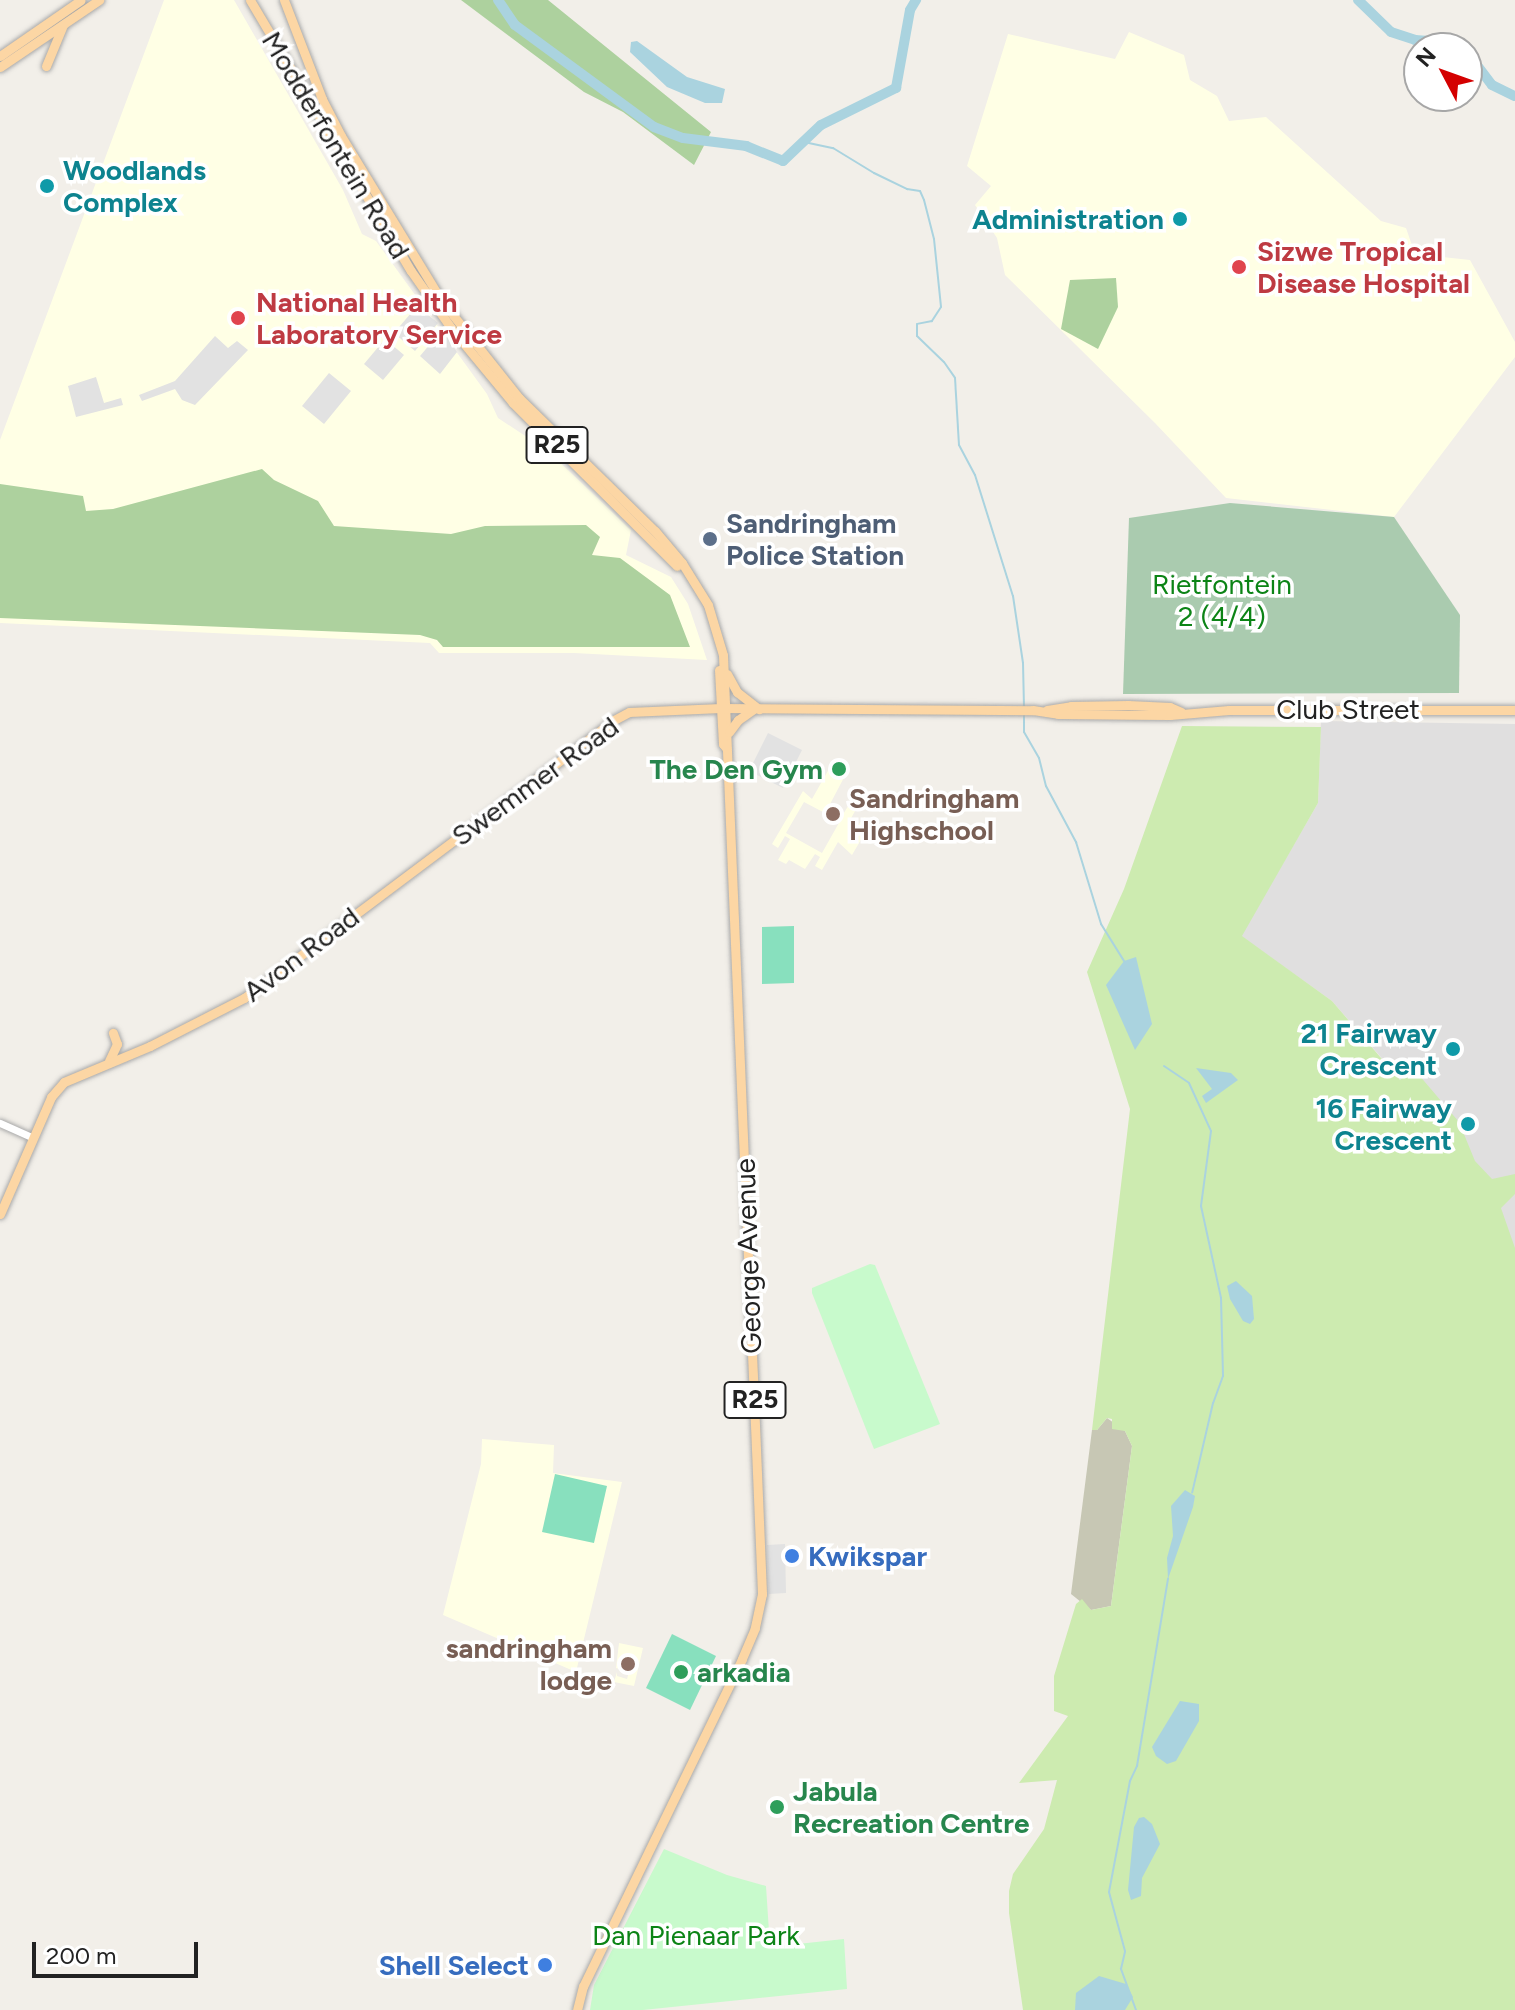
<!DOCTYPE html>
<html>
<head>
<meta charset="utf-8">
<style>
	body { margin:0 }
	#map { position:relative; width:1515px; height:2010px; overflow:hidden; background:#f2efe9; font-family:Figtree,sans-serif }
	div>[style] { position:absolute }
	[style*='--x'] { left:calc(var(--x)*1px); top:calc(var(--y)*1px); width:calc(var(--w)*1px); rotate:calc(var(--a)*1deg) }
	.residential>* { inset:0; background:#e0dfdf }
	.education>* { inset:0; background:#ffffe5 }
	.construction>* { inset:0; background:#c7c7b4 }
	.grass>* { inset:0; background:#cdebb0 }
	.forest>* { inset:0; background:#add19e }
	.cemetery>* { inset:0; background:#aacbaf }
	.park>* { inset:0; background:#c8facc }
	.pitch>* { inset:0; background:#88e0be }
	.parking>* { inset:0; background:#e2e2e2 }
	.water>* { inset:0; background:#aad3df }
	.stream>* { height:2px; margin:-1px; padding:0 1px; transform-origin:1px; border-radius:1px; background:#aad3df }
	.river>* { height:10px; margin:-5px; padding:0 5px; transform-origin:5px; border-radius:5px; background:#aad3df }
	.roads { filter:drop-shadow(0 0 2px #a9a9a9) drop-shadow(0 0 2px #a9a9a9) }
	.minor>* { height:7px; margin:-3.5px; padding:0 3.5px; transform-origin:3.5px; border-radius:3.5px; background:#fff }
	.major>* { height:9px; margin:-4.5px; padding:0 4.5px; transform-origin:4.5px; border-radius:4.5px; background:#fcd6a4 }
	.dots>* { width:22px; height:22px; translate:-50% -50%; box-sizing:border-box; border:4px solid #fff; border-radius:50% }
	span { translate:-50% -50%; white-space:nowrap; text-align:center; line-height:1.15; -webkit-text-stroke:7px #fff; paint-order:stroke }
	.shield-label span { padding:2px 6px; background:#fff; border:2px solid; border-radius:6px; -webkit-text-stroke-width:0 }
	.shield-label { font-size:26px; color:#222; font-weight:700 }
	.street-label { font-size:28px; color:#222 }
	.culture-label { font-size:28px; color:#0d838f; font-weight:700 }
	.left { translate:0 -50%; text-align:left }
	.right { translate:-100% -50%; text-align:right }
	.health-label { font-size:28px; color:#be3a42; font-weight:700 }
	.service-label { font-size:28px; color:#4e5e75; font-weight:700 }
	.park-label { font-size:28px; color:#0c8416 }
	.leisure-label { font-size:28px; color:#27864d; font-weight:700 }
	.education-label { font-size:28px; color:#785e54; font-weight:700 }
	.shop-label { font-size:28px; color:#366cbe; font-weight:700 }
	.north { position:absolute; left:1403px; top:32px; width:80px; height:80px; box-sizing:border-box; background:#fff; border:2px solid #a7a7a7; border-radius:50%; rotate:311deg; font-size:22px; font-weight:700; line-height:32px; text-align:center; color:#222 }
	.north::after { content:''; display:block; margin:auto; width:28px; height:36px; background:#d40000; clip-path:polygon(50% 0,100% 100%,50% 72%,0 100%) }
	.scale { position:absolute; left:32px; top:1942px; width:166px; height:36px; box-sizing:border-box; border:4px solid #222; border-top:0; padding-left:10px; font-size:24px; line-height:28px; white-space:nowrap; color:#222; -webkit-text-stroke:6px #fff; paint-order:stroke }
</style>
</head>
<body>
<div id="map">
	<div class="residential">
		<i style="clip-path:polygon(1321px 721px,1515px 724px,1515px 1276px,1453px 1140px,1332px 1001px,1241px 936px,1318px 803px)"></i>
	</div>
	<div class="education">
		<i style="clip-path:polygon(164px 0,234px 0,343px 190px,362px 234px,376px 241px,487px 394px,498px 418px,548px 451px,631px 530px,626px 555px,671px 577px,688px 604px,707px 660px,574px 653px,439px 653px,430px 643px,0 623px,0 440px)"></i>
		<i style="clip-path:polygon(1129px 32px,1184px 55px,1190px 80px,1217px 96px,1229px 121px,1266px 117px,1381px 221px,1406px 228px,1415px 254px,1470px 260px,1515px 342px,1515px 357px,1394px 517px,1226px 498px,1155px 423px,1005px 275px,997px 238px,975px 205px,991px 186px,967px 166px,1008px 34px,1115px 59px)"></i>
		<i style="clip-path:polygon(evenodd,834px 760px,849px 768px,828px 808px,842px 816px,853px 798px,860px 802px,849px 822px,857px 827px,864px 817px,872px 821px,852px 855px,838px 842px,822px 870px,815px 866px,820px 857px,815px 854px,805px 869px,789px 860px,786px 864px,778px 860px,790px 839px,785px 836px,778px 848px,772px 844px,803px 791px,812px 799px,834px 760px,804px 802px,840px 821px,822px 853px,786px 833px,804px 802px)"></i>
		<i style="clip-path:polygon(482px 1439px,554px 1445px,553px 1473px,622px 1482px,576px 1672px,443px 1615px,481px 1464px)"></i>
		<i style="clip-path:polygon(619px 1643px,643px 1648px,634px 1686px,614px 1682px,617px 1672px,617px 1676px,627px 1679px,629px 1672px,616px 1668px)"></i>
	</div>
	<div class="construction">
		<i style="clip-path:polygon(1107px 1418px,1125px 1431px,1132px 1446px,1111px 1606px,1091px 1610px,1071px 1594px,1092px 1430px,1097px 1430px)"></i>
	</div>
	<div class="grass">
		<i style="clip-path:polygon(1182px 726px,1321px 727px,1318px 803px,1242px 936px,1332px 1001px,1400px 1080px,1413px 1068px,1459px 1122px,1475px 1161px,1492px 1179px,1515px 1174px,1515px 1194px,1501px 1208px,1515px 1248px,1515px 2010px,1023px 2010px,1009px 1913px,1009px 1891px,1013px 1874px,1044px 1829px,1057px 1780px,1019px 1783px,1068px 1716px,1054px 1711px,1054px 1676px,1076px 1604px,1082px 1599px,1091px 1610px,1111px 1606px,1132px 1446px,1125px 1431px,1112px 1429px,1112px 1419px,1107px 1418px,1097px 1430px,1092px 1430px,1130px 1109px,1087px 972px,1124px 889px)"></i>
	</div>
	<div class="forest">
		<i style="clip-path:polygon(461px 0,548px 0,711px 132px,694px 165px,623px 112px,584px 92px)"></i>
		<i style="clip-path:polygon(1116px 278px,1118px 307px,1098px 349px,1061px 329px,1070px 280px)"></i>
		<i style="clip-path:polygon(262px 469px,274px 480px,318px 501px,334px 526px,451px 534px,485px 526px,586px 525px,600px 537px,592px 555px,620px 558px,670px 595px,690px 647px,443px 647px,437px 640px,420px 635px,0 618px,0 484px,83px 496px,86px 511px,113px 509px)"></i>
	</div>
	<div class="cemetery">
		<i style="clip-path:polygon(1230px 503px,1394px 517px,1460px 615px,1459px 693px,1123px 694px,1129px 518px)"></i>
	</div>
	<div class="park">
		<i style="clip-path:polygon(870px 1264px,875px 1265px,940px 1424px,874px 1449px,812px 1293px,812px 1288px)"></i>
		<i style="clip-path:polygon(664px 1849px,727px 1875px,766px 1886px,770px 1947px,844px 1939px,847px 1989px,643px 2010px,590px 2010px,594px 1985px)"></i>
	</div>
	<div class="pitch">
		<i style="clip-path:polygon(794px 926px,794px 983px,762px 984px,762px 927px)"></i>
		<i style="clip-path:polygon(555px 1474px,607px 1486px,594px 1543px,542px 1532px)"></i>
		<i style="clip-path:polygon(672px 1634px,716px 1656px,690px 1710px,646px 1688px)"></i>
	</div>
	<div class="parking">
		<i style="clip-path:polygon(417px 306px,438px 323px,415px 351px,394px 333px)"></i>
		<i style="clip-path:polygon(442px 330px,457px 352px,440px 374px,420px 356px)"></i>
		<i style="clip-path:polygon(215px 336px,228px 348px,237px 341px,248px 350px,195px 405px,182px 400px,175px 389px,142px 401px,139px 395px,175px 381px)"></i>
		<i style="clip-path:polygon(385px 339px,404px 355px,383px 380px,364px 364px)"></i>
		<i style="clip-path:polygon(329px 373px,351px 391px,324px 424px,302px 406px)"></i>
		<i style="clip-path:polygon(96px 377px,104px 403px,121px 398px,123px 405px,76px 417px,68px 386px)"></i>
		<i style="clip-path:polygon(768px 733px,802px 750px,783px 788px,749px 771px)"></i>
		<i style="clip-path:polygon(785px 1544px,786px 1593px,769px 1594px,767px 1545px)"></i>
	</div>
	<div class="water">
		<i style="clip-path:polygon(637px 41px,687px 77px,725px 89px,722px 103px,705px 103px,667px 87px,630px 52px,631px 42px)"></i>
		<i style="clip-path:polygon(1136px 957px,1152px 1024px,1135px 1050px,1106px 985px,1124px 961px)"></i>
		<i style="clip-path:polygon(1196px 1068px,1231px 1073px,1238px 1080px,1206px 1103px,1202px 1096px,1212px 1089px)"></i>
		<i style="clip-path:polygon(1236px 1281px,1252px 1296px,1254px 1319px,1250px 1324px,1243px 1321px,1230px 1299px,1227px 1286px)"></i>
		<i style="clip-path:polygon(1185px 1490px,1195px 1496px,1193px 1507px,1168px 1579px,1167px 1558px,1173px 1536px,1171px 1506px)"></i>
		<i style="clip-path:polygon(1180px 1701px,1199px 1704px,1199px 1721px,1176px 1761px,1167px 1764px,1156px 1756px,1152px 1747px)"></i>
		<i style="clip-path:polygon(1144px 1817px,1152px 1824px,1160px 1844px,1142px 1878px,1141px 1896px,1131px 1900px,1128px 1890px,1134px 1827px,1139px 1818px)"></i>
		<i style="clip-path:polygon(1099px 1976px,1126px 1984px,1133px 1997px,1125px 2010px,1075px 2010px,1076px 1993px)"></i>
	</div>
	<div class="stream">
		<i style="--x:804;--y:142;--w:30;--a:12"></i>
		<i style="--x:833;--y:148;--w:48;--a:31.4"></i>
		<i style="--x:874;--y:173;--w:37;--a:26"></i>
		<i style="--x:907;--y:189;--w:13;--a:9"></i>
		<i style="--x:920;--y:191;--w:10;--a:66"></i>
		<i style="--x:924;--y:200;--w:40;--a:75.6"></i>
		<i style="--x:934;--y:239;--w:68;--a:84.1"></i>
		<i style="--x:941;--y:307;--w:17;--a:123"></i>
		<i style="--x:932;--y:321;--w:15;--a:169"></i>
		<i style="--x:917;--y:324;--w:12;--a:90"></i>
		<i style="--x:917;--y:336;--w:37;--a:44"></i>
		<i style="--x:944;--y:362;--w:19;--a:55"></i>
		<i style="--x:955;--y:378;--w:67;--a:86.6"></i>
		<i style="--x:959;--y:445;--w:34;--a:62"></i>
		<i style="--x:975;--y:475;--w:127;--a:72.6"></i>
		<i style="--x:1013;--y:596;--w:68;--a:81.5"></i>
		<i style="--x:1023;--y:663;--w:43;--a:88.7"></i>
		<i style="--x:1024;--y:713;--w:19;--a:90"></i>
		<i style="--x:1024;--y:732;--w:30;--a:60"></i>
		<i style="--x:1039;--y:758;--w:29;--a:76"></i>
		<i style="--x:1046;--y:786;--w:64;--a:61.8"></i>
		<i style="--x:1076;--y:842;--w:86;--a:73"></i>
		<i style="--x:1101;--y:924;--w:44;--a:58.1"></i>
		<i style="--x:1164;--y:1066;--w:30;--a:34"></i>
		<i style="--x:1189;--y:1083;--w:53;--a:65.4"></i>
		<i style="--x:1211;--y:1131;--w:76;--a:97.6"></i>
		<i style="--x:1201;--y:1206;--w:94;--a:77.7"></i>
		<i style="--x:1221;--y:1298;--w:78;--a:88.5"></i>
		<i style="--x:1223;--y:1376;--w:29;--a:110"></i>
		<i style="--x:1213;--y:1403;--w:92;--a:103.1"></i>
		<i style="--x:1136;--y:2010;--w:44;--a:-110.1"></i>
		<i style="--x:1121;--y:1969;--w:18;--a:-77"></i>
		<i style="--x:1125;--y:1951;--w:61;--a:-105.2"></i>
		<i style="--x:1109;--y:1892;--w:113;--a:-79.3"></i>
		<i style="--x:1130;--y:1781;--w:17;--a:-65"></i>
		<i style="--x:1137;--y:1766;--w:190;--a:-80.6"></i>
	</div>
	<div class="river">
		<i style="--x:498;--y:0;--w:30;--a:56"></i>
		<i style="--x:515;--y:25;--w:172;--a:36.3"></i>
		<i style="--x:654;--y:127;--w:31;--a:21"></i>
		<i style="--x:683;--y:138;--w:64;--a:7.2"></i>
		<i style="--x:746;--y:146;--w:40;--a:22"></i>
		<i style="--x:783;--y:161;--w:52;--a:-43.5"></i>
		<i style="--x:821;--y:125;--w:84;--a:-26.3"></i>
		<i style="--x:896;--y:88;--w:79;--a:-79.8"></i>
		<i style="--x:910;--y:10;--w:12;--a:-59"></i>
		<i style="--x:1358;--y:0;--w:46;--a:44.1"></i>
		<i style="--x:1391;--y:32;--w:25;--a:18"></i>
		<i style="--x:1415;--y:40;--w:42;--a:4.1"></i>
		<i style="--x:1457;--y:43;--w:8;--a:40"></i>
		<i style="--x:1467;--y:52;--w:41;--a:52.9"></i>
		<i style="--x:1492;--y:85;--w:25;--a:26"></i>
	</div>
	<div class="roads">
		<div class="minor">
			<i style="--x:0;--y:1123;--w:35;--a:24"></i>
		</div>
		<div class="major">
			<i style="--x:250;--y:0;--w:315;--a:59.3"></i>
			<i style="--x:411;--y:271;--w:70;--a:54.9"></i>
			<i style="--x:451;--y:328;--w:97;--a:50.4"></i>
			<i style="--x:513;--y:403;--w:231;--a:44.8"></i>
			<i style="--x:284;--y:0;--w:106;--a:69"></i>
			<i style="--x:322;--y:99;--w:42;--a:62.8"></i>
			<i style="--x:341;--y:136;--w:192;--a:58.6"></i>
			<i style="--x:441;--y:300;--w:125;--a:51.5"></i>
			<i style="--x:519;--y:398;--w:190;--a:44.4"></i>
			<i style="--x:655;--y:531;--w:42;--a:49.8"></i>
			<i style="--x:682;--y:563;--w:49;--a:58.2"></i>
			<i style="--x:708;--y:605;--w:52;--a:73.3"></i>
			<i style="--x:723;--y:655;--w:940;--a:87.62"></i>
			<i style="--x:762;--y:1594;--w:35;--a:102"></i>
			<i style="--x:755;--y:1628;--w:34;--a:113"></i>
			<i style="--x:742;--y:1659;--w:364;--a:115.9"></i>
			<i style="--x:583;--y:1986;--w:25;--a:104"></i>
			<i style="--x:0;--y:56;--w:98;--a:-34.7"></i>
			<i style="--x:46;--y:66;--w:44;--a:-67.5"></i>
			<i style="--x:0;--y:67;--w:120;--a:-34.1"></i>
			<i style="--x:719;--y:670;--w:74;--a:86.9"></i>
			<i style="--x:723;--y:744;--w:6;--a:51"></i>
			<i style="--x:727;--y:674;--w:21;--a:61"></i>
			<i style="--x:737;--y:692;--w:28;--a:38"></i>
			<i style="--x:1047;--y:710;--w:24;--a:-9"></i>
			<i style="--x:1071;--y:706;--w:57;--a:-1"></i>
			<i style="--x:1128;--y:705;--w:42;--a:2.7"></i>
			<i style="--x:1170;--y:707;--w:12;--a:24"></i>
			<i style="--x:729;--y:732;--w:15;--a:-53"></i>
			<i style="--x:738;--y:720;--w:19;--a:-35"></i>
			<i style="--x:109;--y:1061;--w:19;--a:-65"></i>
			<i style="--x:117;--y:1044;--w:12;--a:-110"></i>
			<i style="--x:0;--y:1214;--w:128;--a:-66.4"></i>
			<i style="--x:51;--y:1097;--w:20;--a:-49"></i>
			<i style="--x:64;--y:1082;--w:93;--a:-22.7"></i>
			<i style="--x:150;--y:1046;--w:106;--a:-27.1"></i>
			<i style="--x:244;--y:998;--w:463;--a:-36.9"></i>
			<i style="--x:614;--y:720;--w:17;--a:-28"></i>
			<i style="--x:629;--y:712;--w:92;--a:-2.5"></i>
			<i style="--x:721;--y:708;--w:312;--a:0.4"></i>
			<i style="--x:1033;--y:710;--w:25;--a:9"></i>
			<i style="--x:1058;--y:714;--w:112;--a:0.5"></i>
			<i style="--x:1170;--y:715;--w:59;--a:-4.8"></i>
			<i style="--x:1229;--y:710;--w:286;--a:0"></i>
		</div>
	</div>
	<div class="dots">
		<i style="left:47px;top:186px;background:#0f9aa8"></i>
		<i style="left:1180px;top:219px;background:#0f9aa8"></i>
		<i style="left:1239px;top:267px;background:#e0444e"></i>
		<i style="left:238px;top:318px;background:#e0444e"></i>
		<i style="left:710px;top:539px;background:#5c6f8a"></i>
		<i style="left:839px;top:769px;background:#2e9e5b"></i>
		<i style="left:833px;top:814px;background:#8d6e63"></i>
		<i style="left:1453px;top:1049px;background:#0f9aa8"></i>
		<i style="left:1468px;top:1124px;background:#0f9aa8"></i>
		<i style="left:792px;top:1556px;background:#3f7fe0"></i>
		<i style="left:628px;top:1664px;background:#8d6e63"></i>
		<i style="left:681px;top:1672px;background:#2e9e5b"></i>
		<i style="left:777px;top:1807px;background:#2e9e5b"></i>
		<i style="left:545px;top:1965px;background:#3f7fe0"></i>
	</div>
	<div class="shield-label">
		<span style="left:557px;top:445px">R25</span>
		<span style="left:755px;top:1400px">R25</span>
	</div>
	<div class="street-label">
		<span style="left:336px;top:145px;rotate:59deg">Modderfontein Road</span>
		<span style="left:1348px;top:709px">Club Street</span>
		<span style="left:535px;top:781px;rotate:-36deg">Swemmer Road</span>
		<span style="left:301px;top:954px;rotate:-37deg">Avon Road</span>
		<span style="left:748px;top:1256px;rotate:-92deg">George Avenue</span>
	</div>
	<div class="culture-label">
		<span class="left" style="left:63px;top:186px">Woodlands<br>Complex</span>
		<span class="right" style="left:1164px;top:219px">Administration</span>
		<span class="right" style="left:1437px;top:1049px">21 Fairway<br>Crescent</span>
		<span class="right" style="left:1452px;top:1124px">16 Fairway<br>Crescent</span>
	</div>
	<div class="health-label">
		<span class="left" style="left:1257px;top:267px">Sizwe Tropical<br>Disease Hospital</span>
		<span class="left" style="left:256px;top:318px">National Health<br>Laboratory Service</span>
	</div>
	<div class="service-label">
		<span class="left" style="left:726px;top:539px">Sandringham<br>Police Station</span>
	</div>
	<div class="park-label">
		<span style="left:1222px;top:600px">Rietfontein<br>2 (4/4)</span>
		<span style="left:696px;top:1935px">Dan Pienaar Park</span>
	</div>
	<div class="leisure-label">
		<span class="right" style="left:823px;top:769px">The Den Gym</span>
		<span class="left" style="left:697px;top:1672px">arkadia</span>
		<span class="left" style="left:793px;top:1807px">Jabula<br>Recreation Centre</span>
	</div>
	<div class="education-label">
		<span class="left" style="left:849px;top:814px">Sandringham<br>Highschool</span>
		<span class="right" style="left:612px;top:1664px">sandringham<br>lodge</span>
	</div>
	<div class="shop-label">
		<span class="left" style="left:808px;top:1556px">Kwikspar</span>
		<span class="right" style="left:529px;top:1965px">Shell Select</span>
	</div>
	<div class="north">N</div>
	<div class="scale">200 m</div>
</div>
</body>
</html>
